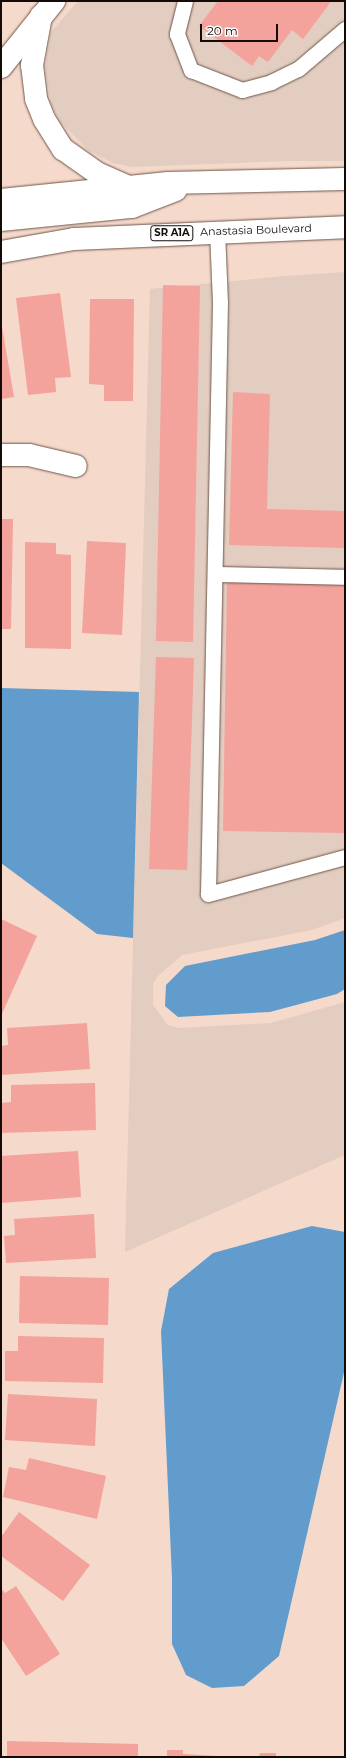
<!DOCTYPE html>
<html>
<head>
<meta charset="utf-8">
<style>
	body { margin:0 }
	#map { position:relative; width:346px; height:1758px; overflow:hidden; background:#f5d9cb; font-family:Montserrat,sans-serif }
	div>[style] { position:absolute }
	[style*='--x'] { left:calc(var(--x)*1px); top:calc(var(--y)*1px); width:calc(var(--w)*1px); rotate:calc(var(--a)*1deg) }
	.commercial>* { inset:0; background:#e2cdc0 }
	.water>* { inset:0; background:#619ccd }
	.building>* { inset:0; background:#f3a29c }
	.roads { filter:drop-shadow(0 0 1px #6d5549) drop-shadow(0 0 1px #6d5549) }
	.service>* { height:15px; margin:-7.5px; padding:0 7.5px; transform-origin:7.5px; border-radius:7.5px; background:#fff }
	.minor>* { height:22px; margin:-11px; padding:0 11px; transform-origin:11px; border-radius:11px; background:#fff }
	.secondary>* { height:22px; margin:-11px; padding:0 11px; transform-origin:11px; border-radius:11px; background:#fff }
	.primary>* { height:22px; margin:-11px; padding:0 11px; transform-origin:11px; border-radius:11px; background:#fff }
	span { translate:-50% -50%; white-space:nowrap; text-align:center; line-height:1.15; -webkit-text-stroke:3px #fff; paint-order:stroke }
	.shield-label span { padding:1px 3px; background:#fff; border:1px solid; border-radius:3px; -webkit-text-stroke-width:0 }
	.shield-label { font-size:10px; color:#140b07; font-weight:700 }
	.street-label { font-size:11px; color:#140b07 }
	.frame { position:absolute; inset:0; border:2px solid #140b07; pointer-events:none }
	.scale { position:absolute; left:200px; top:24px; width:78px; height:18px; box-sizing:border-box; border:2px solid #140b07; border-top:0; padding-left:5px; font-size:12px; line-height:14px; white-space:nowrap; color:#140b07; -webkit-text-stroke:3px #fff; paint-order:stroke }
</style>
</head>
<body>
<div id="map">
	<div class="commercial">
		<i style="clip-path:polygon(78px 1px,345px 1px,345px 161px,287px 161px,132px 167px,113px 163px,89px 151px,60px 122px,51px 104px,45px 69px,51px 32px)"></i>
		<i style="clip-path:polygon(345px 272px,345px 918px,312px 930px,182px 955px,157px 977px,153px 984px,153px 1005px,168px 1025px,179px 1028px,271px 1023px,345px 1002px,345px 1155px,125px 1252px,150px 289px,284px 276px)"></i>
	</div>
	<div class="water">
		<i style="clip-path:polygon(1px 688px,139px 692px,133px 938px,97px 934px,1px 863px)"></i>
		<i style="clip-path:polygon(345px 930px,345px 989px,337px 994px,270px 1012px,178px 1017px,165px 1006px,166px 985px,185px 966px,315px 940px)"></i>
		<i style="clip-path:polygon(312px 1226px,345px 1232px,345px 1368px,279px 1656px,244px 1686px,212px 1688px,186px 1675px,172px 1644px,172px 1578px,161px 1331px,169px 1289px,213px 1253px)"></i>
	</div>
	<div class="building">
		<i style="clip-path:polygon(218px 1px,328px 1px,330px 3px,303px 39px,292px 30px,268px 62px,259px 56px,252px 66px,199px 26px)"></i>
		<i style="clip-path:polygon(163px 285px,200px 286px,193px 642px,156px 641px)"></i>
		<i style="clip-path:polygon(60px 293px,71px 377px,55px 378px,56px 392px,28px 395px,16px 298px)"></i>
		<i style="clip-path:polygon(90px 299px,134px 299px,133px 401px,104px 401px,104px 385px,89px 384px)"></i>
		<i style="clip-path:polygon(1px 321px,14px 397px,1px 399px)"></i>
		<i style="clip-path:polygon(233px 392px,270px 394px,267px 509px,345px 511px,345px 548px,229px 545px)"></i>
		<i style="clip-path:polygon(1px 519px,13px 519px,11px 629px,1px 629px)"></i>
		<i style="clip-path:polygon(87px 541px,126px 543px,122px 635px,82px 633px)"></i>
		<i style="clip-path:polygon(25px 542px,56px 543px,56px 554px,71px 555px,71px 649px,25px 648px)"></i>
		<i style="clip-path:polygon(227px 582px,345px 584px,344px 833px,223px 831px)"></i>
		<i style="clip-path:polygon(156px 657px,194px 658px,187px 870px,149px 869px)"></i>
		<i style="clip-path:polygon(1px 919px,37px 936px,1px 1016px)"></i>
		<i style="clip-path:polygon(87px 1023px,90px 1069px,1px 1075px,1px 1046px,8px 1045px,7px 1028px)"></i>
		<i style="clip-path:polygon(95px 1083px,96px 1130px,1px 1133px,1px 1103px,11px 1102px,11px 1085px)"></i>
		<i style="clip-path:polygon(78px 1151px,81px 1197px,1px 1203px,1px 1156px)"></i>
		<i style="clip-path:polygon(94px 1214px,96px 1258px,6px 1263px,4px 1236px,15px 1235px,14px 1219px)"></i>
		<i style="clip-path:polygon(20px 1276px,109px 1278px,108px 1325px,19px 1323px)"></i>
		<i style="clip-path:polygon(18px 1336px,104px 1338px,103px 1383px,5px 1381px,5px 1351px,18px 1351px)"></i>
		<i style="clip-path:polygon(8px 1394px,97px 1399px,95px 1446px,5px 1440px)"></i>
		<i style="clip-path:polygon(29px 1458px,106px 1476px,97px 1519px,3px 1497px,9px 1467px,26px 1470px)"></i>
		<i style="clip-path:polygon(19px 1512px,90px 1565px,63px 1601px,1px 1556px,1px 1537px)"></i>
		<i style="clip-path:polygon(16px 1586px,60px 1654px,26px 1676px,1px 1638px,1px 1588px,5px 1593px)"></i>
		<i style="clip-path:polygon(7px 1741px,138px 1744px,138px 1757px,7px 1757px)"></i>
		<i style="clip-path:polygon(167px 1750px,183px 1750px,183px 1754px,235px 1757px,167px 1757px)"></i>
		<i style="clip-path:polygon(260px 1753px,276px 1753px,276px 1757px,259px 1757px)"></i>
	</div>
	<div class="roads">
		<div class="service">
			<i style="--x:185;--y:1;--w:34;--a:104"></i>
			<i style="--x:177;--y:34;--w:39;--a:69"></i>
			<i style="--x:191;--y:70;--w:55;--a:21.4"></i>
			<i style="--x:242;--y:90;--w:30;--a:-15"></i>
			<i style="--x:271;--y:82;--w:30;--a:-26"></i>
			<i style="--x:298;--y:69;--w:62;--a:-40.4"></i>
			<i style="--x:217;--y:231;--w:71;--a:87.6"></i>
			<i style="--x:220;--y:302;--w:592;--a:91.16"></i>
			<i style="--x:208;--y:894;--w:142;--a:-15.1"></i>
			<i style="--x:215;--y:574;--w:130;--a:1.3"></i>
		</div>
		<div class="minor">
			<i style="--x:1;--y:455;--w:28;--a:0"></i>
			<i style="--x:29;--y:455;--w:48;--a:13.2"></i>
		</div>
		<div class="secondary">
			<i style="--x:41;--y:16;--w:50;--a:100.4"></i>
			<i style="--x:32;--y:65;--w:34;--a:83"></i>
			<i style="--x:36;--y:99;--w:22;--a:68"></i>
			<i style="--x:44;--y:119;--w:36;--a:58"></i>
			<i style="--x:63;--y:149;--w:42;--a:35.2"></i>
			<i style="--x:97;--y:173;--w:34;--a:24"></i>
			<i style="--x:1;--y:67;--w:85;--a:-51.2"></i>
		</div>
		<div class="primary">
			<i style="--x:1;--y:200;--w:168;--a:-5.8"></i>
			<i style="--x:168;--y:183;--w:177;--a:-1.3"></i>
			<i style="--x:1;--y:220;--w:132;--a:-5.7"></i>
			<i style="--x:132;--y:207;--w:47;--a:-21.1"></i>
			<i style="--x:1;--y:252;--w:74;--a:-10.1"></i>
			<i style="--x:74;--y:239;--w:271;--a:-2.5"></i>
		</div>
	</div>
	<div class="shield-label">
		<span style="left:172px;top:233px">SR A1A</span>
	</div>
	<div class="street-label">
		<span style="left:256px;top:230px;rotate:-2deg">Anastasia Boulevard</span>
	</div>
	<div class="frame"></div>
	<div class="scale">20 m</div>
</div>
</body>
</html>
